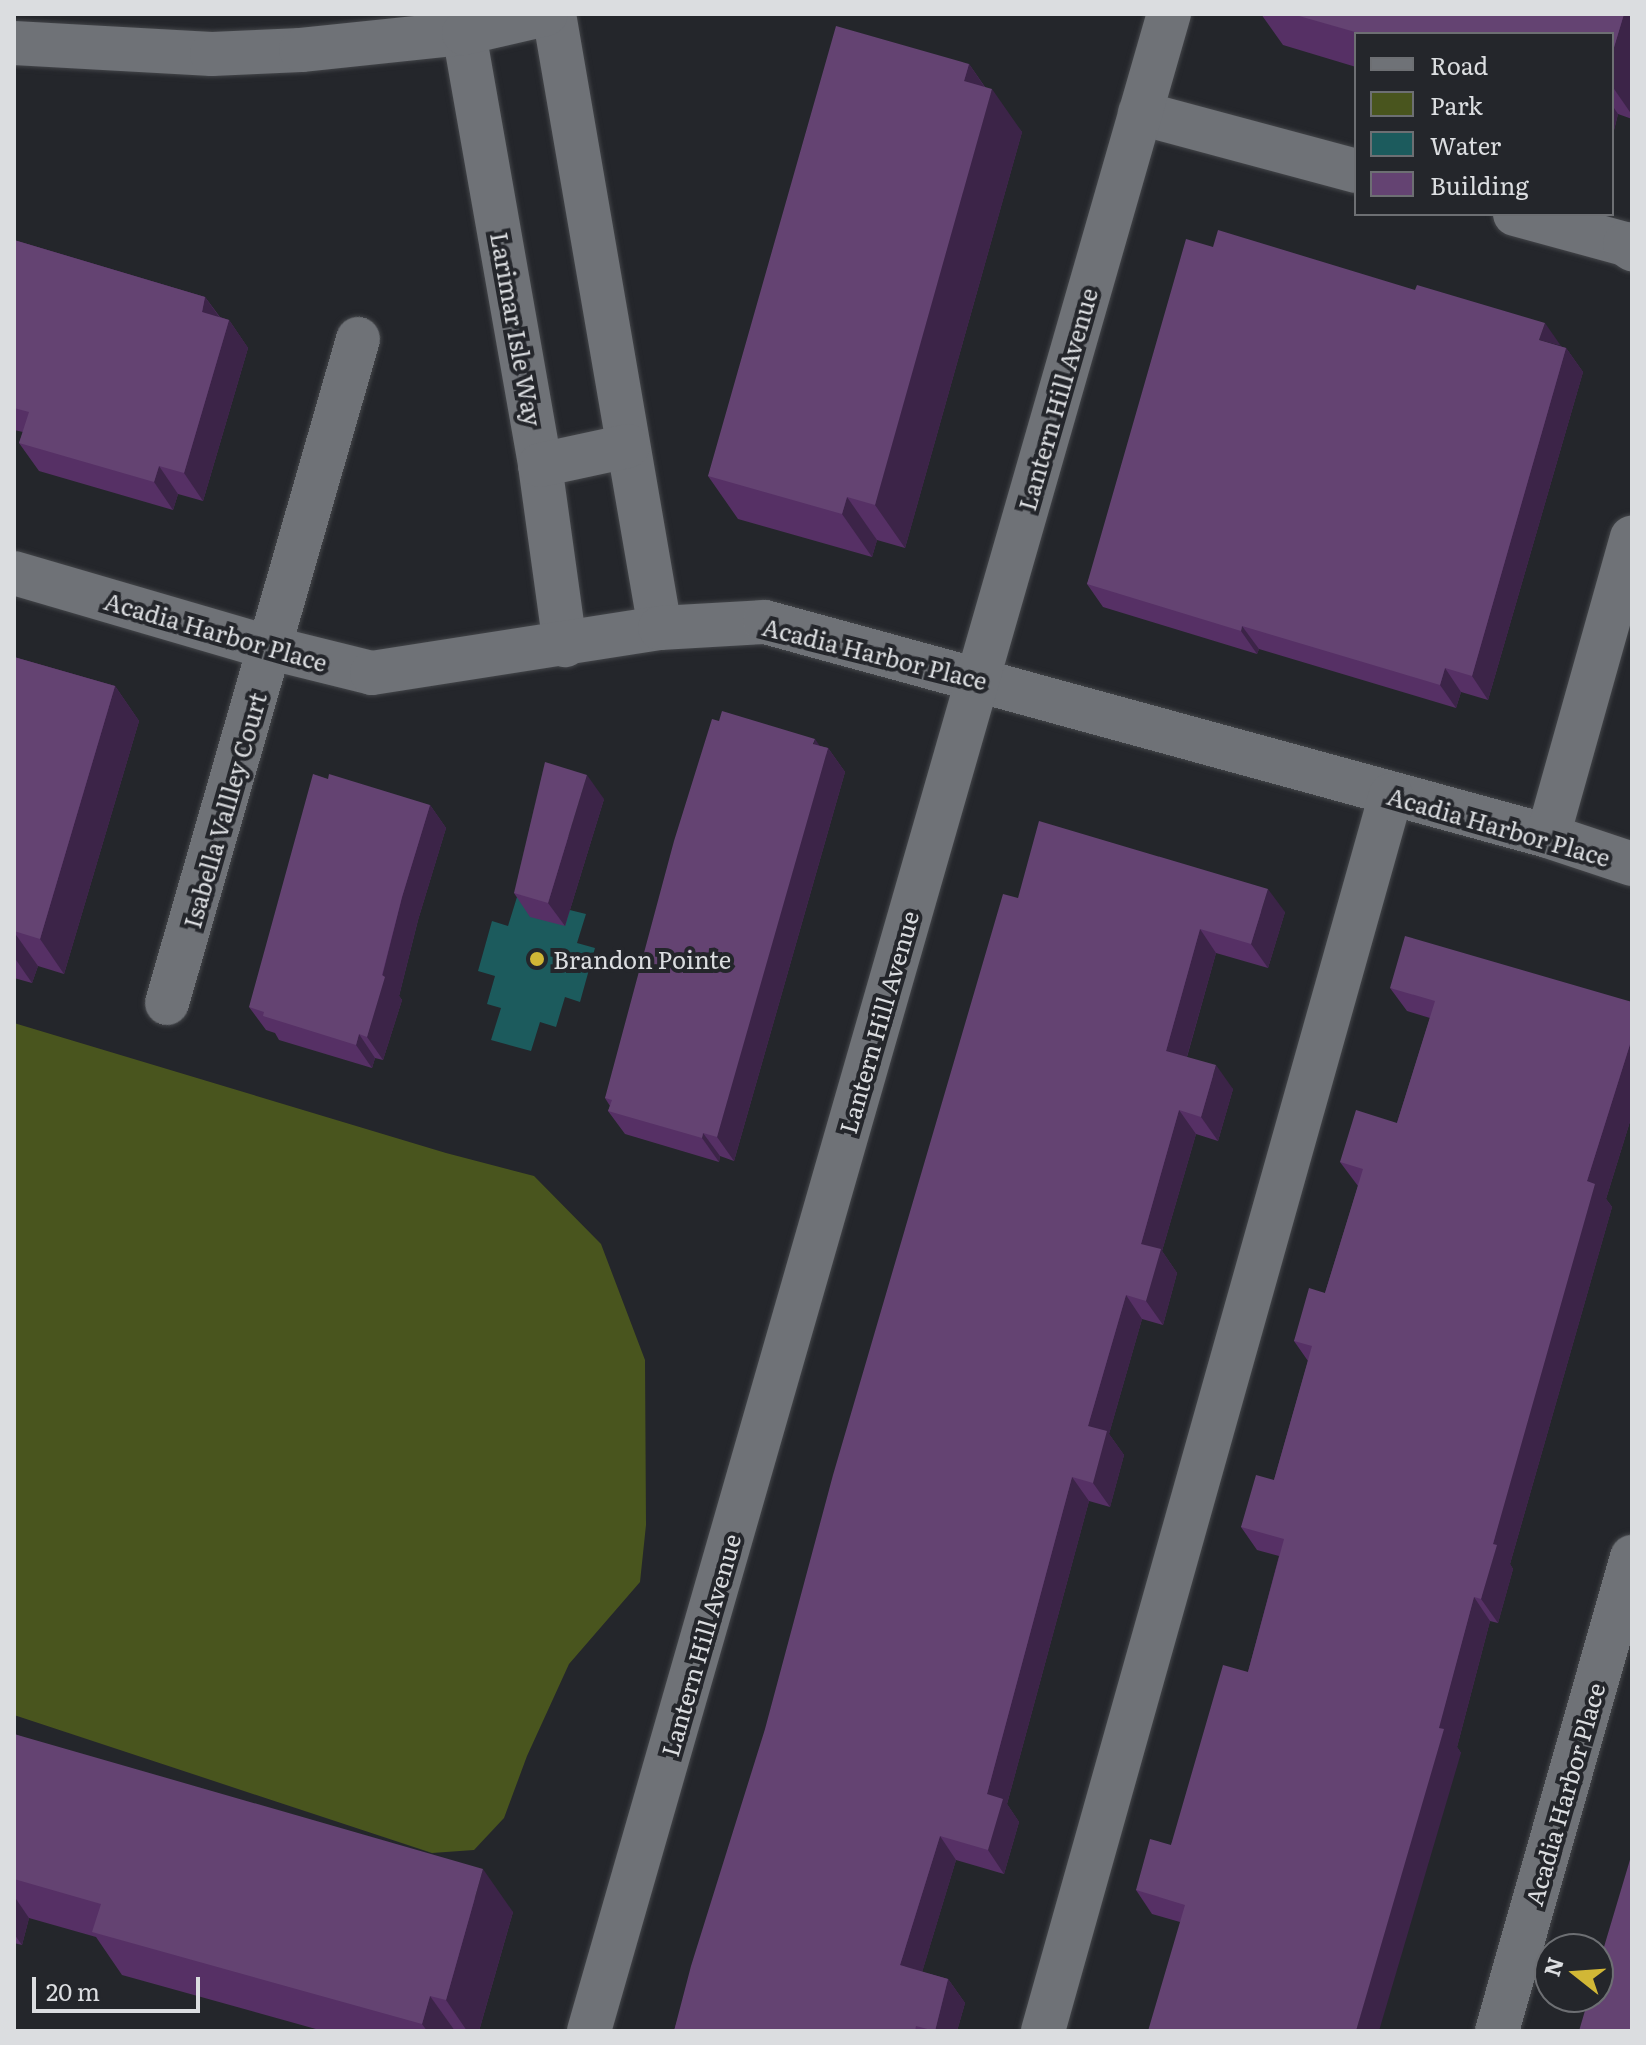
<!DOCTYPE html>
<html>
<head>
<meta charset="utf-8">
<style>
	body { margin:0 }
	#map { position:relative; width:1646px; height:2045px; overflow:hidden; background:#24262b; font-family:Literata,serif }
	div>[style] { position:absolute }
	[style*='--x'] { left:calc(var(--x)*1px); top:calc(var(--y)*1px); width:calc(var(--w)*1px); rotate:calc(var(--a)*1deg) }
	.green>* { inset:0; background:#49551e }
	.water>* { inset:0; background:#1c5b5d }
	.roads { filter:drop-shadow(0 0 2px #434549) drop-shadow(0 0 2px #434549) }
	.minor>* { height:44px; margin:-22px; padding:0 22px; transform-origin:22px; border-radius:22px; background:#6f7277 }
	.wall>* { inset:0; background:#563065 }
	.shaded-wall>* { inset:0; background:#3c2448 }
	.building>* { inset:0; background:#644372 }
	.dots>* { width:22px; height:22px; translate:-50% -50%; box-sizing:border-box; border:4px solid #24262b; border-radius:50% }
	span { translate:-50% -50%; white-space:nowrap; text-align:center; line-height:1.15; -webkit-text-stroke:8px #24262b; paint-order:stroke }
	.street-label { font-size:24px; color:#dbdde0 }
	.poi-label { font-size:24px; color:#dbdde0 }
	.left { translate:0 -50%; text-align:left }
	.frame { position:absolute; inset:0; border:16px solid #dbdde0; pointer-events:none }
	.legend { position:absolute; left:1354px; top:32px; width:260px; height:184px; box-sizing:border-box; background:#24262b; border:2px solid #6d6f73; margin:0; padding:10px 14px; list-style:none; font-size:24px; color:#dbdde0 }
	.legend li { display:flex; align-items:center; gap:16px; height:40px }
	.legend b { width:40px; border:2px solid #6d6f73 }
	.north { position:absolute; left:1534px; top:1933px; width:80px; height:80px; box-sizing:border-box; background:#24262b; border:2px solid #6d6f73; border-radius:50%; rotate:287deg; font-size:22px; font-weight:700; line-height:32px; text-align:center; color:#dbdde0 }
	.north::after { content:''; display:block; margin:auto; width:28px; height:36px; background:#d1b736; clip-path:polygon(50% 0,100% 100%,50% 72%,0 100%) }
	.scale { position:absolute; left:32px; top:1977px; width:168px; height:36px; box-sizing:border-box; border:4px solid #dbdde0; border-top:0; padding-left:10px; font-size:24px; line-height:28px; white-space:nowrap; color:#dbdde0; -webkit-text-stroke:6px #24262b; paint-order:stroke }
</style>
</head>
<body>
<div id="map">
	<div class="green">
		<i style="clip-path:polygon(14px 1023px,446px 1153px,534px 1176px,601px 1244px,645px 1360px,646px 1525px,640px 1582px,569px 1664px,527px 1756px,504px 1818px,474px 1850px,432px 1853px,14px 1715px)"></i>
	</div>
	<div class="water">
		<i style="clip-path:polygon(517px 897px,586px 914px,577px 943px,595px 948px,580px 1002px,565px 997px,556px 1027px,540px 1022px,531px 1051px,491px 1040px,501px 1008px,487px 1004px,495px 976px,478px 971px,492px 921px,508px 926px)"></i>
	</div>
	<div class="roads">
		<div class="minor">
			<i style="--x:467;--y:14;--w:19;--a:99"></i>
			<i style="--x:464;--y:33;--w:439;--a:80"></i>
			<i style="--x:540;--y:465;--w:182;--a:82.1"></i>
			<i style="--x:554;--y:14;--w:623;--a:80.21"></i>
			<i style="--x:14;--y:43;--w:198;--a:3.2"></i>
			<i style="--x:212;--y:54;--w:89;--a:-2.6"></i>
			<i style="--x:301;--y:50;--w:164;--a:-6"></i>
			<i style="--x:464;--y:33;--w:84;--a:-13"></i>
			<i style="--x:1140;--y:113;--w:224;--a:15"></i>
			<i style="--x:1515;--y:214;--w:114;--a:15.3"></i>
			<i style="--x:1625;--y:244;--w:9;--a:36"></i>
			<i style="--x:540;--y:465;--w:90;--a:-12.2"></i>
			<i style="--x:14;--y:573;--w:268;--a:16.3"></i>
			<i style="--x:271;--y:648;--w:104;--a:13.9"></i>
			<i style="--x:372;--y:673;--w:291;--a:-8.9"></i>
			<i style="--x:660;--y:628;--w:105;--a:-3.3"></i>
			<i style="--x:765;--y:622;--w:812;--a:15.29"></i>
			<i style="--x:1548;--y:836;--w:89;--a:18.4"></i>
			<i style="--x:1548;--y:836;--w:310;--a:-74.3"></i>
			<i style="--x:167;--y:1003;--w:691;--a:-73.95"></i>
			<i style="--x:589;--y:2031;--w:2099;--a:-73.96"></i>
			<i style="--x:1043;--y:2031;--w:1284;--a:-74.28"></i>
			<i style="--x:1497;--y:2031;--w:493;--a:-74.1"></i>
		</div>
	</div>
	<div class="wall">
		<i style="clip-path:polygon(1261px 14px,1632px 14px,1632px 119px,1618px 114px,1612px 138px,1612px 34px,1356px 34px,1356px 67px,1283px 45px)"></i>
		<i style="clip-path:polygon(969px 64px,985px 87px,1022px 132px,905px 548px,877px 540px,872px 557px,738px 519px,708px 476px)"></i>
		<i style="clip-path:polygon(14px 240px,205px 297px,220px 317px,229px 320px,248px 348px,203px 501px,178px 494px,173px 510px,39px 471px,19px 443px,23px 432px,14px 430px)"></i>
		<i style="clip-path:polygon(1213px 247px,1566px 348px,1583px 372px,1488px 700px,1461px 692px,1456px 708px,1259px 649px,1257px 654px,1103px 607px,1087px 584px)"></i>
		<i style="clip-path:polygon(14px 657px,115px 686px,139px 721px,64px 974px,38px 966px,32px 983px,14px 978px)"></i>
		<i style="clip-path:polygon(819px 746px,828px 748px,845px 772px,734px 1161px,720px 1156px,719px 1162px,625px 1134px,608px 1111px,610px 1106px,605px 1098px)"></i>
		<i style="clip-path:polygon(604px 799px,565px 926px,530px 917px,514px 893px)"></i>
		<i style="clip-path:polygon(430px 805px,446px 828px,418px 920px,399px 996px,402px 1000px,383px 1060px,375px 1058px,372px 1068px,279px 1040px,275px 1033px,266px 1030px,249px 1007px)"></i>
		<i style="clip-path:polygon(1018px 898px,1285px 912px,1268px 968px,1216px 953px,1187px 1057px,1233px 1089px,1218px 1141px,1196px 1134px,1162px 1251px,1177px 1273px,1163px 1325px,1142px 1319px,1109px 1434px,1124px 1455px,1110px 1507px,1089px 1501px,1007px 1804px,1019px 1822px,1004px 1874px,956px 1860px,922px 1972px,948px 1979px,965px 2003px,957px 2031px,674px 2031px)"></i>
		<i style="clip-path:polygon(1390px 988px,1632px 1002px,1632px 1115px,1606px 1199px,1612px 1207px,1510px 1564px,1513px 1569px,1498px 1623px,1490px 1621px,1457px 1747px,1461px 1753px,1180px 1922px,1152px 1914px,1136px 1890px,1171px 1845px,1248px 1672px,1279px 1556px,1257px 1550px,1241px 1527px,1274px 1480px,1308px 1361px,1294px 1341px,1325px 1293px,1358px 1186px,1340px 1162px,1397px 1123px,1430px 1018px,1407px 1011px)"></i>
		<i style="clip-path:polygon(14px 1734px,513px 1912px,479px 2031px,323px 2031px,122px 1975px,96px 1937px,29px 1918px,22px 1945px,14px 1943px)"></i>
	</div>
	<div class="shaded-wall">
		<i style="clip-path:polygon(1624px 14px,1632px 14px,1632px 115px,1612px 86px,1612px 54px)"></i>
		<i style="clip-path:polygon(969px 64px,990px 95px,992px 89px,1022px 132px,905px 548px,875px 505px,964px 81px)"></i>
		<i style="clip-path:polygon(1612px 105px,1618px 114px,1612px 138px)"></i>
		<i style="clip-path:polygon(205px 297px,225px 325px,202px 312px)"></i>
		<i style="clip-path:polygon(229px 320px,248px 348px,203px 501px,184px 473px)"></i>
		<i style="clip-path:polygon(1545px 323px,1561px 346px,1539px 340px)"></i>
		<i style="clip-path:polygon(1566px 348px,1583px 372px,1488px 700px,1472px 676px)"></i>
		<i style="clip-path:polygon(159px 466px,178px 494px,173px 510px,154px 482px)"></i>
		<i style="clip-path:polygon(847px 497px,877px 540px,872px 557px,842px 514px)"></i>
		<i style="clip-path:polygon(1242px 626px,1259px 649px,1257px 654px,1241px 631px)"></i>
		<i style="clip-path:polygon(1445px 668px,1461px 692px,1456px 708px,1440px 685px)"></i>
		<i style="clip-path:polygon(115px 686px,139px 721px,64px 974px,40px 939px)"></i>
		<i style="clip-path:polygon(815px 739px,826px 755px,828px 748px,845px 772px,734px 1161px,717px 1137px)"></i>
		<i style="clip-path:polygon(587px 775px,604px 799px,565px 926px,548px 903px)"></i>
		<i style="clip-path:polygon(430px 805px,446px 828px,418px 920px,399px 996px,402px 1000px,383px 1060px,367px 1037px,402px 897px)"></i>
		<i style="clip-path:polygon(1268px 889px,1285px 912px,1268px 968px,1251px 944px)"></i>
		<i style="clip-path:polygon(1200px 929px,1216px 953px,1182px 1074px,1166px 1051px)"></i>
		<i style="clip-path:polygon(14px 932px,38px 966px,32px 983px,14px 957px)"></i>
		<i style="clip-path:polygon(359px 1034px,375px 1058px,372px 1068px,356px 1045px)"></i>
		<i style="clip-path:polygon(1632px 1038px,1632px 1115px,1606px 1199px,1612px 1207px,1510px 1564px,1513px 1569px,1498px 1623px,1481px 1599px,1493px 1544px,1587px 1181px)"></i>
		<i style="clip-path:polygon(1216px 1065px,1233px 1089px,1218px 1141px,1201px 1117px)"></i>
		<i style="clip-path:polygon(1179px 1110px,1196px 1134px,1162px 1251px,1177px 1273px,1163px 1325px,1146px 1301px,1141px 1244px)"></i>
		<i style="clip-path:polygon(703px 1133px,720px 1156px,719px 1162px,702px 1138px)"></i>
		<i style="clip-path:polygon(1126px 1295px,1142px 1319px,1109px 1434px,1124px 1455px,1110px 1507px,1093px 1483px,1088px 1426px)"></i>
		<i style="clip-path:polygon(1072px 1477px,1089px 1501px,1007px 1804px,1019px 1822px,1004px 1874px,988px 1850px,987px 1794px)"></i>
		<i style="clip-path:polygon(1474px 1597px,1490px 1621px,1457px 1747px,1461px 1753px,1379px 2031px,1356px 2031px)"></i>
		<i style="clip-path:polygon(940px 1836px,956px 1860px,917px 1989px,900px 1965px)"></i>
		<i style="clip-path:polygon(483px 1869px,513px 1912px,479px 2031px,467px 2031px,446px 2000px)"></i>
		<i style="clip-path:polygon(14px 1896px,29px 1918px,22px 1945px,14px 1934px)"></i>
		<i style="clip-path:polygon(948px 1979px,965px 2003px,957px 2031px,935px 2031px)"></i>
		<i style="clip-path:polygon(430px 1996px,455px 2031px,427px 2031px,422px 2024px)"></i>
	</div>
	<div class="building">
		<i style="clip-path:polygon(1292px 14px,1624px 14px,1612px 54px,1612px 34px,1362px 34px)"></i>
		<i style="clip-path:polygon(836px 26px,969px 64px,964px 81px,992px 89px,875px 505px,847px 497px,842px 514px,708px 476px)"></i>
		<i style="clip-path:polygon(1218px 230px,1415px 290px,1417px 285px,1545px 323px,1539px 340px,1566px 348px,1472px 676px,1445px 668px,1440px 685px,1242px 626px,1241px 631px,1087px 584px,1186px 239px,1213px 247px)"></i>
		<i style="clip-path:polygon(14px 240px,205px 297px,202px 312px,229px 320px,184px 473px,159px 466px,154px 482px,19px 443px,29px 412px,14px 408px)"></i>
		<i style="clip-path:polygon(14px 657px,115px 686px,40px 939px,14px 931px)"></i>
		<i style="clip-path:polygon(722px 711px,815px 739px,813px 744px,828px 748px,717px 1137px,703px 1133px,702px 1138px,608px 1111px,612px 1100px,605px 1098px,674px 841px,712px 719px,719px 721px)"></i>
		<i style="clip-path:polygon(545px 762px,587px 775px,548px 903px,514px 893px)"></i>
		<i style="clip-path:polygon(313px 774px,328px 779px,329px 774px,430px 805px,402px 897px,382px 975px,385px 977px,367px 1037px,359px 1034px,356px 1045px,263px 1016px,264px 1012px,249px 1007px)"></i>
		<i style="clip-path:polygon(1039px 821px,1268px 889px,1251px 944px,1200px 929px,1166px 1051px,1216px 1065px,1201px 1117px,1179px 1110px,1141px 1244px,1161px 1249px,1146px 1301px,1126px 1295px,1088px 1426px,1107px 1431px,1093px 1483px,1072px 1477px,987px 1794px,1003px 1799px,988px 1850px,940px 1836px,900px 1965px,948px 1979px,935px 2031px,916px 2026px,915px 2031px,674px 2031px,691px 1966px,765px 1729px,833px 1475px,1003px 894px,1018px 898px)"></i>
		<i style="clip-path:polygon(1405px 936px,1632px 1002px,1632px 1038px,1587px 1181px,1595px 1184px,1493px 1544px,1497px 1545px,1481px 1599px,1474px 1597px,1439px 1728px,1444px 1729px,1356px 2031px,1148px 2031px,1185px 1905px,1136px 1890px,1150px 1839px,1171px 1845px,1223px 1665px,1248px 1672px,1284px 1539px,1241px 1527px,1256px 1475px,1274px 1480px,1312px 1346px,1294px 1341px,1309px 1288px,1325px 1293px,1363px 1169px,1340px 1162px,1356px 1110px,1397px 1123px,1435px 1001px,1390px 988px)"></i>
		<i style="clip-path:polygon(14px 1734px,483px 1869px,446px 2000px,430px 1996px,422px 2024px,92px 1932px,101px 1904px,14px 1879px)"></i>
		<i style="clip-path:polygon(1632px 1853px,1632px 2031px,1579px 2031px,1589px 1997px,1598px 1997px,1598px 1967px)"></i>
	</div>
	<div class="dots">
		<i style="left:537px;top:959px;background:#d1b736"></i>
	</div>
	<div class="street-label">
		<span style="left:517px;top:329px;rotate:80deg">Larimar Isle Way</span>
		<span style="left:1057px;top:399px;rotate:-74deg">Lantern Hill Avenue</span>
		<span style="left:216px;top:631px;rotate:16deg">Acadia Harbor Place</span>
		<span style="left:875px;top:653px;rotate:14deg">Acadia Harbor Place</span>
		<span style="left:224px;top:810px;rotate:-74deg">Isabella Vallley Court</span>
		<span style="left:1499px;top:826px;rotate:16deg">Acadia Harbor Place</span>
		<span style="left:878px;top:1022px;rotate:-74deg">Lantern Hill Avenue</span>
		<span style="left:700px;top:1645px;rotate:-74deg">Lantern Hill Avenue</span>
		<span style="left:1564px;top:1794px;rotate:-74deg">Acadia Harbor Place</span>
	</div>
	<div class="poi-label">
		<span class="left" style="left:553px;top:959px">Brandon Pointe</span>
	</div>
	<div class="frame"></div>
	<ul class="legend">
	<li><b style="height:10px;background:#6f7277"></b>Road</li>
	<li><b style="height:22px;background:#49551e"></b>Park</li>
	<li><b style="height:22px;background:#1c5b5d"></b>Water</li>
	<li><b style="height:22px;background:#644372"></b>Building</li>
	</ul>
	<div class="north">N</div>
	<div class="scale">20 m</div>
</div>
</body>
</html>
